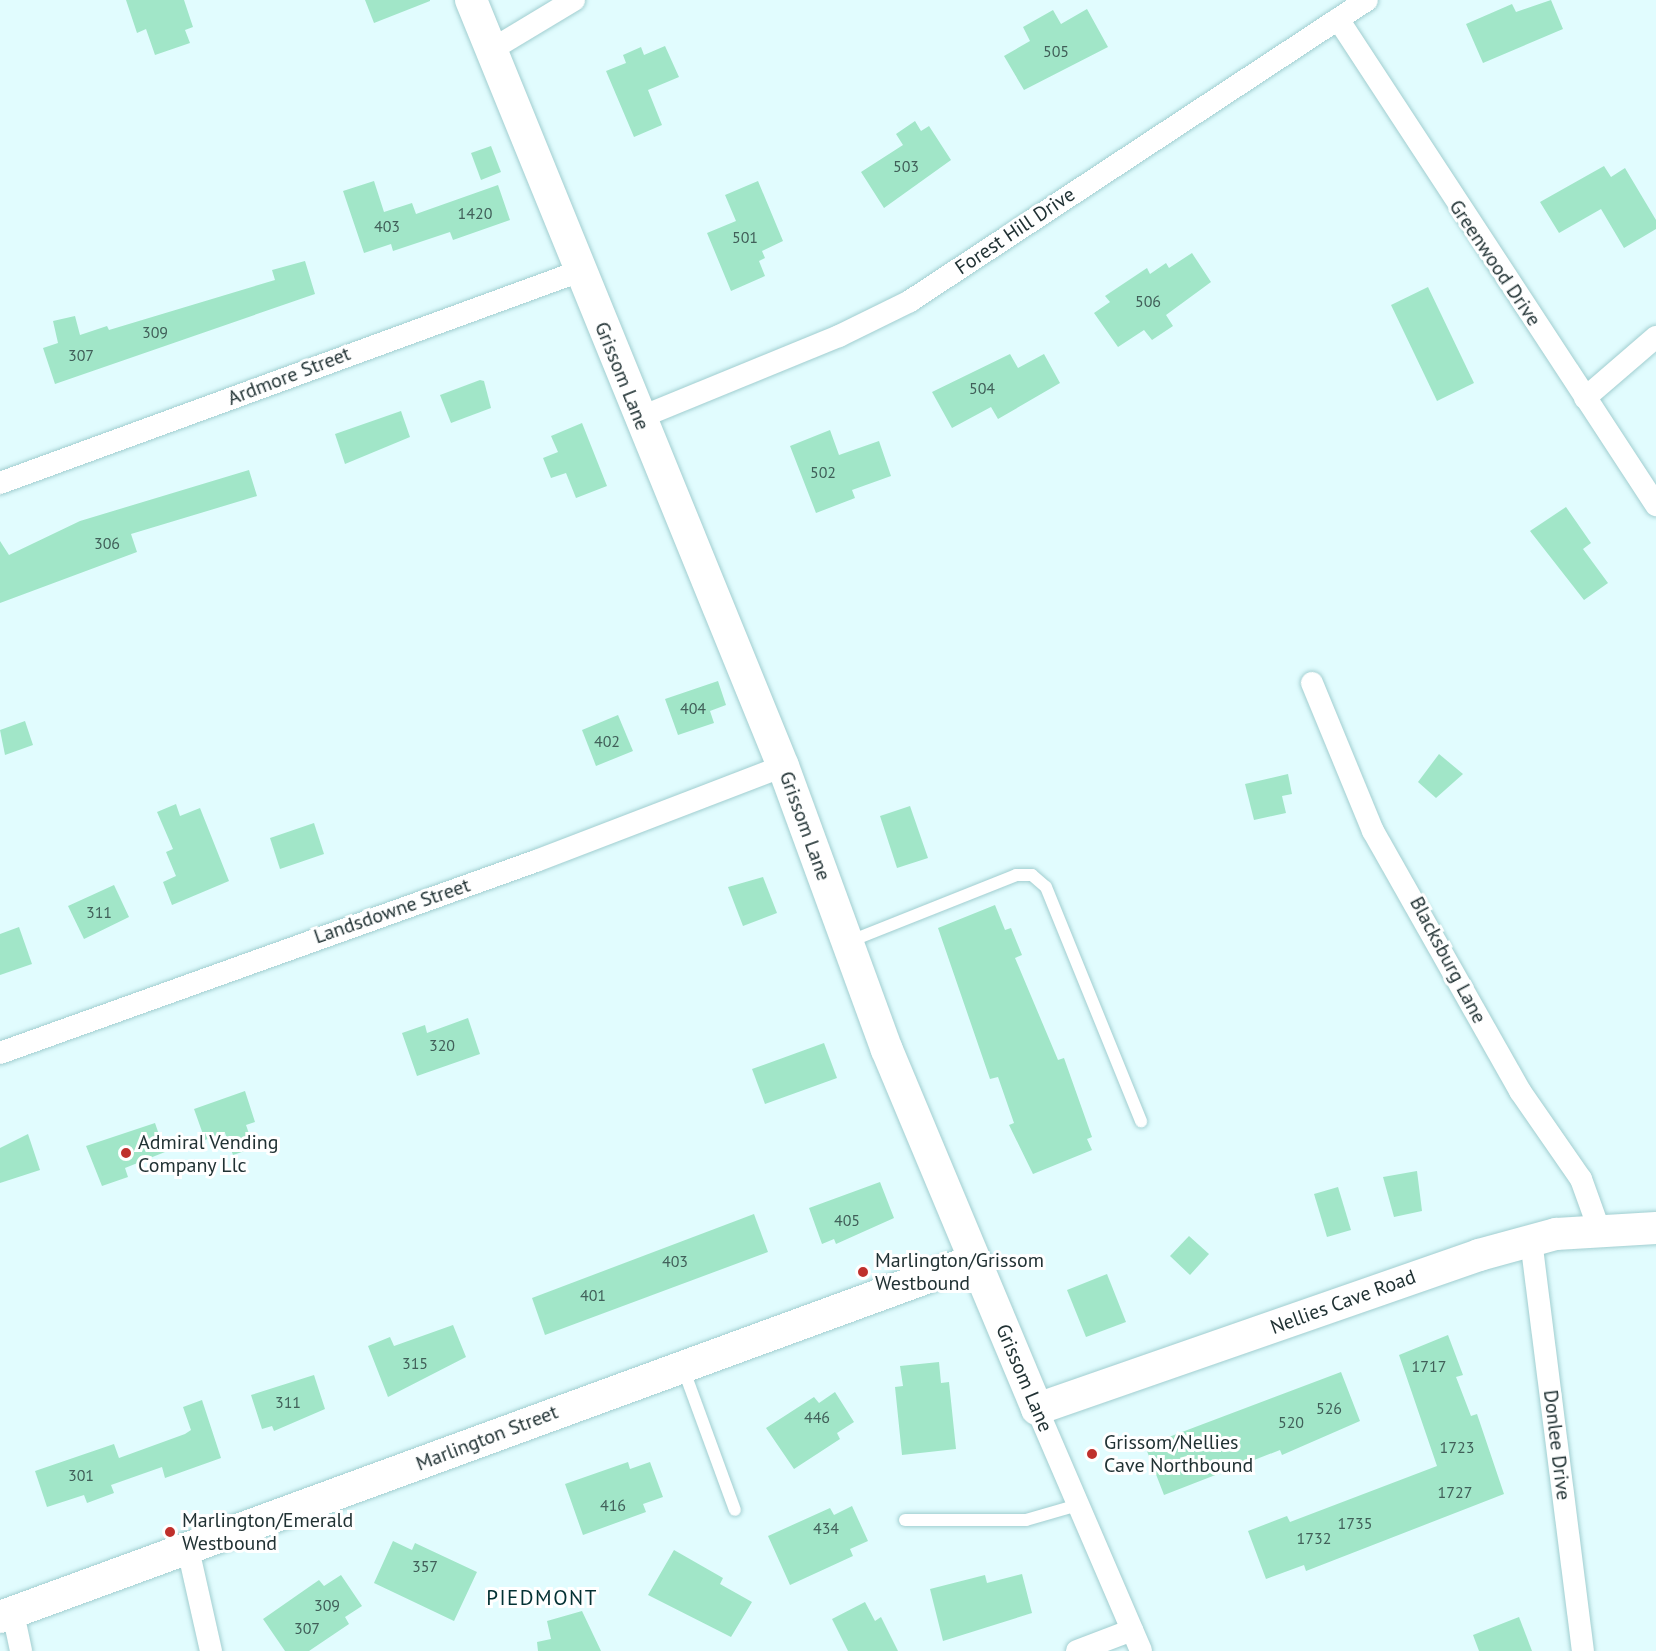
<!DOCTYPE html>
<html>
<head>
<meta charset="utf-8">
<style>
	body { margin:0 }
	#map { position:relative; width:1656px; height:1651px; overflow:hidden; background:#e1fcfe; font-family:"PT Sans",sans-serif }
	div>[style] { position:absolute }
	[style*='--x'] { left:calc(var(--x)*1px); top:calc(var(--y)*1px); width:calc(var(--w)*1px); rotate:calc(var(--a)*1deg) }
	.building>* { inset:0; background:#a1e6c8 }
	.roads { filter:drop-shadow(0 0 2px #a1ced0) drop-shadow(0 0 2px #a1ced0) }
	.lane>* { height:12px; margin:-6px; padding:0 6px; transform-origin:6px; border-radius:6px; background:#fff }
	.street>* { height:22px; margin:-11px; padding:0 11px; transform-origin:11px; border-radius:11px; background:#fff }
	.secondary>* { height:32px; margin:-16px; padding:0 16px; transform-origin:16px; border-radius:16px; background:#fff }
	.dots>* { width:16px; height:16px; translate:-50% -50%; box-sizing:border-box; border:3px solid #fff; border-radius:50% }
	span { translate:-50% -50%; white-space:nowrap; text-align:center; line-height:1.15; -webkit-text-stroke:6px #fff; paint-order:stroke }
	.number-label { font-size:16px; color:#415f59 }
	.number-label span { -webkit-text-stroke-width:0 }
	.street-label { font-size:20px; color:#213234 }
	.poi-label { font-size:20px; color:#213234 }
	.left { translate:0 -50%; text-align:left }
	.neighbourhood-label { font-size:21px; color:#033134; letter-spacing:1.5px }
</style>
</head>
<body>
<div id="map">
	<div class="building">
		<i style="clip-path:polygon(126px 0,184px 0,193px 27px,185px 30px,190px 43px,155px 55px,146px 29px,137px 33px)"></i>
		<i style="clip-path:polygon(365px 0,430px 0,430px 1px,374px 23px)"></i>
		<i style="clip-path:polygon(1551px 0,1563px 29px,1483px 63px,1466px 24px,1512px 4px,1516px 12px)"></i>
		<i style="clip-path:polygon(1087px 9px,1108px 47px,1024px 90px,1004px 56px,1030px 41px,1023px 27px,1053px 10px,1061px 24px)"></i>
		<i style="clip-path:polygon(665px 46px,679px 77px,648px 90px,662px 125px,634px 137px,606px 71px,626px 63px,623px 55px,641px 47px,644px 55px)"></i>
		<i style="clip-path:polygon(915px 121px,921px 131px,929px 126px,951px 160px,884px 208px,861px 172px,903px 145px,896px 134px)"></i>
		<i style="clip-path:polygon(491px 146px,501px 172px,481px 180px,471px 153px)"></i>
		<i style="clip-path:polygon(1604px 166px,1611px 177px,1625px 168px,1656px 220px,1656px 229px,1624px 248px,1601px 209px,1559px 233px,1540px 202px)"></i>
		<i style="clip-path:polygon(374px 181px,384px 212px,412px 203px,416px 214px,498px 185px,510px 220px,453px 240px,450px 232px,393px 251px,391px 244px,364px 253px,343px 191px)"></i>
		<i style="clip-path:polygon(758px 181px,783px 241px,762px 251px,765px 258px,759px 261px,765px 276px,731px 291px,707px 233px,736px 221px,725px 195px)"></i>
		<i style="clip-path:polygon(1192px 253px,1211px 282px,1166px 315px,1173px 326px,1152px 340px,1144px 330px,1118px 347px,1094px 313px,1110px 302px,1105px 296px,1147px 268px,1150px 274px,1166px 263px,1169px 268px)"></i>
		<i style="clip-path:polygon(305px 261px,315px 294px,55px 384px,43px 348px,58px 343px,53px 321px,75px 316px,80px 335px,107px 326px,109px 330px,275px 280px,272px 270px)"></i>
		<i style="clip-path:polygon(1428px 287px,1474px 383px,1437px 401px,1391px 305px)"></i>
		<i style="clip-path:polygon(1010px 354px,1018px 368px,1044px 354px,1060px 383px,998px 419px,991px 407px,952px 428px,932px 392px)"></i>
		<i style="clip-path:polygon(480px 380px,484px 381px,491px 408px,451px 423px,440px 395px)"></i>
		<i style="clip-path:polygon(401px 411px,410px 437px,345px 464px,335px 434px)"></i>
		<i style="clip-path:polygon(582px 423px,607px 486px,576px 498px,566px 473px,551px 478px,543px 458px,558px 452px,551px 436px)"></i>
		<i style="clip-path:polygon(830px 430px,839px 455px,879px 441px,891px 476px,852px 490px,855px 498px,816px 513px,790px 446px)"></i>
		<i style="clip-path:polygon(249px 470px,257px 496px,131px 534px,137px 552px,0 603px,0 541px,9px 555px,80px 521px)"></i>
		<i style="clip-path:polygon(1566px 507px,1591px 543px,1583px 549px,1608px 583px,1584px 600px,1530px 531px)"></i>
		<i style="clip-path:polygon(718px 681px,726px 705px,710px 711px,714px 723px,678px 735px,665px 699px)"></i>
		<i style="clip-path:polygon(618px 715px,633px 751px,596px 766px,582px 730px)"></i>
		<i style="clip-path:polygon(25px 721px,33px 745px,5px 755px,0 730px)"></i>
		<i style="clip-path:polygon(1439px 754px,1463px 774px,1436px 798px,1418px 782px)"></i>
		<i style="clip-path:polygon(1288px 774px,1292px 794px,1282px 796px,1286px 813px,1254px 820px,1245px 784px)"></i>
		<i style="clip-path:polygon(176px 804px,180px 816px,200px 808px,229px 881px,172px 905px,163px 882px,176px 876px,166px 852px,173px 849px,157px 812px)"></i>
		<i style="clip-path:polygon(910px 806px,928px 858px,897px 868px,880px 816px)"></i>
		<i style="clip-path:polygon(314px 823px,324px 854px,280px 869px,270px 838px)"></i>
		<i style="clip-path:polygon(763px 877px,777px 913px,743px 926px,728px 887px)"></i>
		<i style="clip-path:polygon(114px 885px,129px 917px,84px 939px,68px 906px)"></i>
		<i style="clip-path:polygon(995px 905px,1005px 930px,1011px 928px,1022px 955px,1015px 958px,1058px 1060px,1064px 1058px,1092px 1137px,1087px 1139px,1092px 1150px,1033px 1174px,1009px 1125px,1014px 1123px,998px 1077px,990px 1079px,938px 928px)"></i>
		<i style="clip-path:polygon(19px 927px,32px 964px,0 975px,0 934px)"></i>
		<i style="clip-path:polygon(468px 1018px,480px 1054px,417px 1076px,402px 1033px,425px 1025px,427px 1033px)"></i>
		<i style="clip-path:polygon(824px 1043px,837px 1078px,765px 1104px,752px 1069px)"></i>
		<i style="clip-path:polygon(245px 1091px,255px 1122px,246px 1125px,254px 1148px,233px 1155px,225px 1133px,205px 1140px,194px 1109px)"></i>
		<i style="clip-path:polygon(155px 1123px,165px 1152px,125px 1168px,128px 1177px,102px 1186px,86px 1146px)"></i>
		<i style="clip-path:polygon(28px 1134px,40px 1170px,0 1183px,0 1148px)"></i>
		<i style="clip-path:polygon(1417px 1171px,1422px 1211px,1394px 1217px,1383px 1177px)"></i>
		<i style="clip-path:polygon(880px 1182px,894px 1218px,836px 1244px,834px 1239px,822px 1244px,809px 1208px)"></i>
		<i style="clip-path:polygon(1338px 1187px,1351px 1230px,1327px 1237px,1314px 1194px)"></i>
		<i style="clip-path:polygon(754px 1214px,768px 1252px,545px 1335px,532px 1298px)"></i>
		<i style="clip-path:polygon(1189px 1236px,1209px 1254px,1190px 1275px,1170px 1256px)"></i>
		<i style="clip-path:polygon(1107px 1274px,1126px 1322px,1086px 1337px,1067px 1290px)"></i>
		<i style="clip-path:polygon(453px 1325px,466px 1357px,388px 1397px,368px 1346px,390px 1337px,394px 1346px)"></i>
		<i style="clip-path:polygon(1448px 1335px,1463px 1375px,1456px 1377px,1471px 1416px,1477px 1414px,1504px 1494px,1306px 1571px,1304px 1565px,1266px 1579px,1248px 1531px,1287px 1516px,1290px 1522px,1437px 1466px,1399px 1355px)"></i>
		<i style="clip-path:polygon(939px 1362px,941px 1383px,949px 1382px,956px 1449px,902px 1455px,895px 1387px,903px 1386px,900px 1366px)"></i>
		<i style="clip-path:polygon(1341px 1372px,1360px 1421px,1282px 1455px,1280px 1450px,1164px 1495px,1145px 1446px)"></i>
		<i style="clip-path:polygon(314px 1375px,325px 1409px,274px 1431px,272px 1426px,262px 1429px,251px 1395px)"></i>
		<i style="clip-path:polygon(835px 1392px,854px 1422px,837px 1433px,840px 1439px,794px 1469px,766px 1428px,814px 1397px,819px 1403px)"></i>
		<i style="clip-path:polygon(202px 1400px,221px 1458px,165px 1478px,162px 1467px,111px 1485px,114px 1493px,87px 1503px,84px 1495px,47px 1507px,35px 1471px,114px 1444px,119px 1458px,185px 1434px,191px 1430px,183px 1407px)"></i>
		<i style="clip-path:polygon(628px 1462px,630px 1469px,650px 1462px,663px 1497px,643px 1504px,646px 1512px,583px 1535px,565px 1484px)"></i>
		<i style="clip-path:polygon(852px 1506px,868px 1541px,850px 1549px,853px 1556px,790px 1585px,768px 1536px,830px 1508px,834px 1515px)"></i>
		<i style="clip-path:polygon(393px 1541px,412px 1550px,415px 1543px,477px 1572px,454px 1621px,374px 1583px)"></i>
		<i style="clip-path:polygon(674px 1550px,723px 1578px,720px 1584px,752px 1602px,731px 1637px,648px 1595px)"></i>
		<i style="clip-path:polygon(1022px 1574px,1032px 1613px,943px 1641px,930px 1589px,985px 1575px,987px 1583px)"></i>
		<i style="clip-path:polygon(341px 1575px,362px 1606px,345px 1617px,349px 1624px,309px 1651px,285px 1651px,263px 1619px,319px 1580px,324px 1586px)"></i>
		<i style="clip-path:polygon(865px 1602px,875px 1621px,881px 1617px,898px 1651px,848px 1651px,832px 1619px)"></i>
		<i style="clip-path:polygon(582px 1611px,601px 1651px,538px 1651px,537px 1642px,551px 1639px,547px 1621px)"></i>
		<i style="clip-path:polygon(1519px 1617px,1532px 1651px,1479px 1651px,1473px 1635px)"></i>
	</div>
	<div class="roads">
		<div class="lane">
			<i style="--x:848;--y:942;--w:181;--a:-21.7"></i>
			<i style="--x:1016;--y:875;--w:16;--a:0"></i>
			<i style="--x:1032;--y:875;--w:18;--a:41"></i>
			<i style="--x:1046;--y:887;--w:253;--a:67.9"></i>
			<i style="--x:683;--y:1368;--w:151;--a:69.9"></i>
			<i style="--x:905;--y:1520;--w:121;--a:0"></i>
			<i style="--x:1026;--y:1520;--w:54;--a:-16.1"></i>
		</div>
		<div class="street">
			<i style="--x:1338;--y:19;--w:581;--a:56.8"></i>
			<i style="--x:491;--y:50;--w:97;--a:-31.1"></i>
			<i style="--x:1585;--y:398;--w:94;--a:-40.7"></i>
			<i style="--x:639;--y:418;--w:216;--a:-22.3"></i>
			<i style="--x:839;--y:336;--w:79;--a:-26.2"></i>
			<i style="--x:910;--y:301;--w:547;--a:-33.37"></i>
			<i style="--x:0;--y:483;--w:618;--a:-20.08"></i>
			<i style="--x:1312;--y:683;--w:160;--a:67.6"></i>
			<i style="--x:1373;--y:831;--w:299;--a:60.5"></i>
			<i style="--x:1520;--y:1091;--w:107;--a:55.3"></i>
			<i style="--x:1581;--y:1179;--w:53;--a:70.2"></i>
			<i style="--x:0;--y:1053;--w:569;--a:-19.71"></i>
			<i style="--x:536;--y:861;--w:265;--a:-21"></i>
			<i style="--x:1531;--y:1240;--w:414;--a:82.8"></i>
			<i style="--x:1037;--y:1409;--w:263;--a:66.7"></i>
			<i style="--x:188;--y:1549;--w:105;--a:77.3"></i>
			<i style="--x:13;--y:1613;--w:39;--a:78"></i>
			<i style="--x:1077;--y:1651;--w:59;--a:-20.9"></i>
		</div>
		<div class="secondary">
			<i style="--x:471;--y:0;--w:827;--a:67.84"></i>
			<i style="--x:783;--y:766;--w:302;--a:69.9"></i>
			<i style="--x:887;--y:1050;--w:389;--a:67.3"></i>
			<i style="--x:1037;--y:1409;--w:468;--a:-19.2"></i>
			<i style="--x:1479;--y:1255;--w:80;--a:-15.3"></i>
			<i style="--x:1556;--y:1234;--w:100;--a:-3.4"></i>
			<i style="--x:0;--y:1617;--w:1038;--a:-20.11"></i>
		</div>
	</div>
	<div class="dots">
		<i style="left:126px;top:1153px;background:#bf302c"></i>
		<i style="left:863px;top:1272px;background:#bf302c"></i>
		<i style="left:1092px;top:1454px;background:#bf302c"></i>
		<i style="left:170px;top:1532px;background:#bf302c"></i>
	</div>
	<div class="number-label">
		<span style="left:1056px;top:51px">505</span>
		<span style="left:906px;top:166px">503</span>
		<span style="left:475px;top:213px">1420</span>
		<span style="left:387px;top:226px">403</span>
		<span style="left:745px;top:237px">501</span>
		<span style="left:1148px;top:301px">506</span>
		<span style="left:155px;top:332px">309</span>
		<span style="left:81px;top:355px">307</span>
		<span style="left:982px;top:388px">504</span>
		<span style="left:823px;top:472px">502</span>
		<span style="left:107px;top:543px">306</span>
		<span style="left:693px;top:708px">404</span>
		<span style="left:607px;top:741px">402</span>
		<span style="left:99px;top:912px">311</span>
		<span style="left:442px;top:1045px">320</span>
		<span style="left:847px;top:1220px">405</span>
		<span style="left:675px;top:1261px">403</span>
		<span style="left:593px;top:1295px">401</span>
		<span style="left:415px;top:1363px">315</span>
		<span style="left:1429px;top:1366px">1717</span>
		<span style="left:288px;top:1402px">311</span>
		<span style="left:1329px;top:1408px">526</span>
		<span style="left:817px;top:1417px">446</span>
		<span style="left:1291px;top:1422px">520</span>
		<span style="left:1457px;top:1447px">1723</span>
		<span style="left:81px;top:1475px">301</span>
		<span style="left:1455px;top:1492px">1727</span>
		<span style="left:613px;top:1505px">416</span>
		<span style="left:1355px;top:1523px">1735</span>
		<span style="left:826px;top:1528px">434</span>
		<span style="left:1314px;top:1538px">1732</span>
		<span style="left:425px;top:1566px">357</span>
		<span style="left:327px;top:1605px">309</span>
		<span style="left:307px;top:1628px">307</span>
	</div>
	<div class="street-label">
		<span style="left:1015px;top:231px;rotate:-34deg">Forest Hill Drive</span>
		<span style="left:1495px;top:263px;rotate:56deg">Greenwood Drive</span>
		<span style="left:289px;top:376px;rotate:-21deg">Ardmore Street</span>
		<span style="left:622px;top:376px;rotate:68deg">Grissom Lane</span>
		<span style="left:805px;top:826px;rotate:70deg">Grissom Lane</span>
		<span style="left:392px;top:911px;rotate:-19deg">Landsdowne Street</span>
		<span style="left:1448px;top:960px;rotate:62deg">Blacksburg Lane</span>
		<span style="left:1343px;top:1302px;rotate:-20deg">Nellies Cave Road</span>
		<span style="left:1024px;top:1378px;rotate:67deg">Grissom Lane</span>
		<span style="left:487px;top:1438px;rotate:-21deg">Marlington Street</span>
		<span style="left:1557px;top:1445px;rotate:83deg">Donlee Drive</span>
	</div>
	<div class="poi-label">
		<span class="left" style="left:138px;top:1154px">Admiral Vending<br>Company Llc</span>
		<span class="left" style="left:875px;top:1272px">Marlington/Grissom<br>Westbound</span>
		<span class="left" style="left:1104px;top:1454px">Grissom/Nellies<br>Cave Northbound</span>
		<span class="left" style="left:182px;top:1532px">Marlington/Emerald<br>Westbound</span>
	</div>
	<div class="neighbourhood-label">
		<span style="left:542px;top:1598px">PIEDMONT</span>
	</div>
</div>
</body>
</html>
